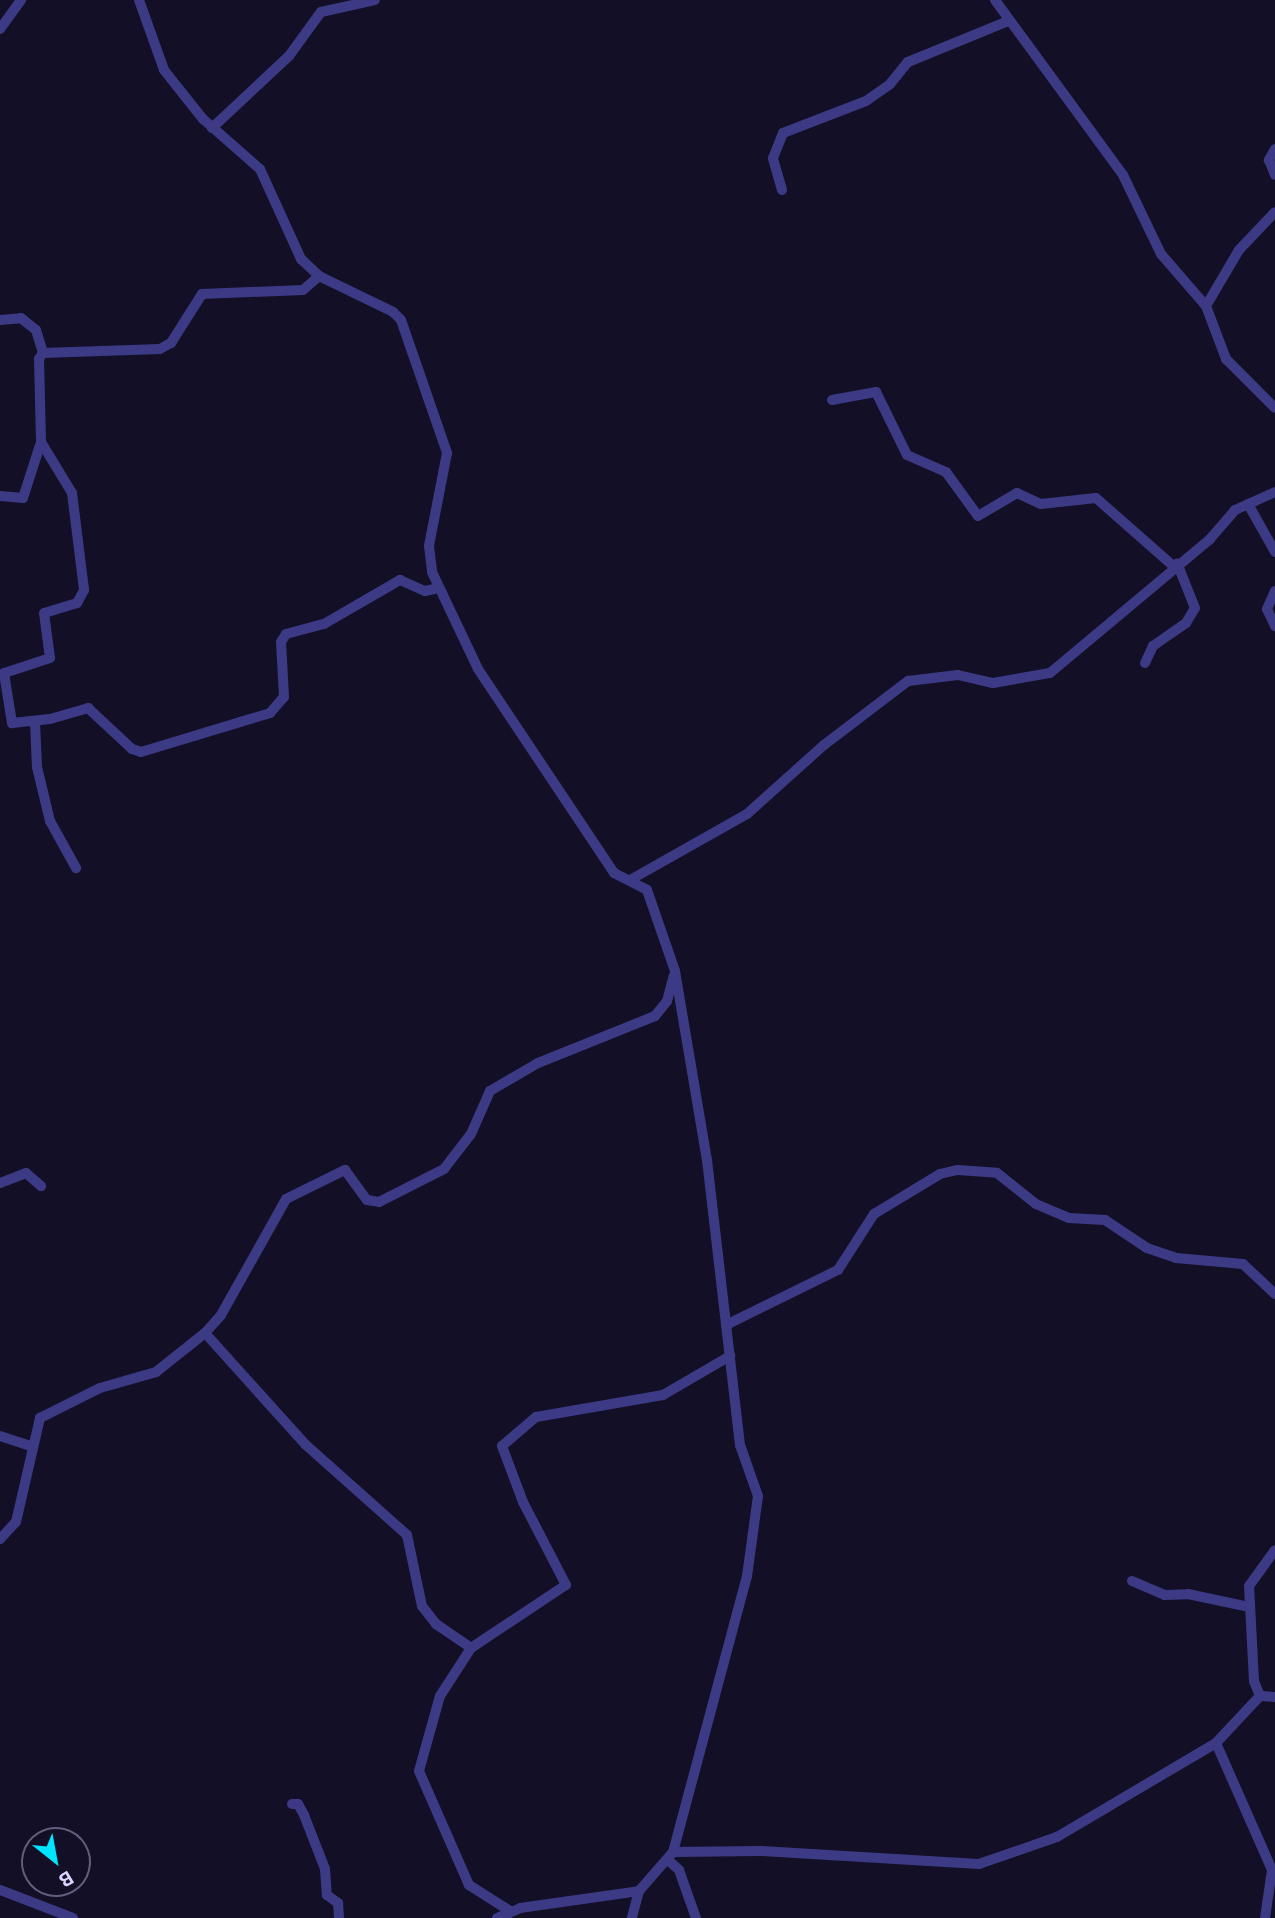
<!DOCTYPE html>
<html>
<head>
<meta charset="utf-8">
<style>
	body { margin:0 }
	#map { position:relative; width:1275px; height:1918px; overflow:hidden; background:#130f26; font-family:Inter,sans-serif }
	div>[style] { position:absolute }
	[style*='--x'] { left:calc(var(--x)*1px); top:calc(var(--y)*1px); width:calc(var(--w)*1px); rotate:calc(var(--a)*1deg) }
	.street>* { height:10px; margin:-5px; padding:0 5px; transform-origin:5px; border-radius:5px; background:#3d3a85 }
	span { translate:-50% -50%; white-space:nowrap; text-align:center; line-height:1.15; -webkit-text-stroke:5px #130f26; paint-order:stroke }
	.north { position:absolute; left:21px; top:1827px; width:70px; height:70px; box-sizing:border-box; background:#130f26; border:2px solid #625e7d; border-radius:50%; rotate:149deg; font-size:19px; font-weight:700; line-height:28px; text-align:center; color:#d9d4ff }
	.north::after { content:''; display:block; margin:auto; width:24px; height:32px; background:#00e5ff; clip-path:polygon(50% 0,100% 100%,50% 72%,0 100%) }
</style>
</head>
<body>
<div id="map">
	<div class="street">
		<i style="--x:139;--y:0;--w:74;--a:70.3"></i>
		<i style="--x:164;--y:70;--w:63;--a:51.5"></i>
		<i style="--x:203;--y:119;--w:76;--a:41.3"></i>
		<i style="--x:260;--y:169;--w:99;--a:65.5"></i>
		<i style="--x:301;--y:259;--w:25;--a:43"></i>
		<i style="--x:319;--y:276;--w:82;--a:25.9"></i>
		<i style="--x:393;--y:312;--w:11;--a:45"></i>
		<i style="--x:401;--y:320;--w:141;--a:70.9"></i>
		<i style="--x:447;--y:453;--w:95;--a:101"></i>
		<i style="--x:429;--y:546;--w:26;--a:83"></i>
		<i style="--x:432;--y:572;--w:107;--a:64.6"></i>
		<i style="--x:478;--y:669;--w:245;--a:56.3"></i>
		<i style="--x:614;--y:873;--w:37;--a:27"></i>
		<i style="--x:647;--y:890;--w:86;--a:70.9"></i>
		<i style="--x:675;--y:971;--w:192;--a:80.4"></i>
		<i style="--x:707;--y:1160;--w:287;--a:83.4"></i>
		<i style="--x:740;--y:1445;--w:54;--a:70.6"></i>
		<i style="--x:758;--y:1496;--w:81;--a:97.8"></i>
		<i style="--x:747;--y:1576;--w:286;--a:105"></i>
		<i style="--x:673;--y:1852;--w:52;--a:131.1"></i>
		<i style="--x:639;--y:1891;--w:28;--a:105"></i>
		<i style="--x:995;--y:0;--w:217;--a:53.8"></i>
		<i style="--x:1123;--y:175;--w:88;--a:64.3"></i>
		<i style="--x:1161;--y:254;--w:69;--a:49.1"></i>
		<i style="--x:1206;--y:306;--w:57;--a:69.3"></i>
		<i style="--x:1226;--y:359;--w:69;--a:45"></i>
		<i style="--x:0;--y:29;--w:36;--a:-54"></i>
		<i style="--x:212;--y:128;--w:105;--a:-43.1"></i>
		<i style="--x:289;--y:56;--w:54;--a:-54"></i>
		<i style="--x:321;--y:12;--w:55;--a:-12.5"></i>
		<i style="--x:1275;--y:149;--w:13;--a:119"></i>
		<i style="--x:1269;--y:160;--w:16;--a:68"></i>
		<i style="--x:782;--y:190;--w:33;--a:-106"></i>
		<i style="--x:773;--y:158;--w:27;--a:-68"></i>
		<i style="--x:783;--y:133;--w:89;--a:-21.1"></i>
		<i style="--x:866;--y:101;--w:29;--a:-35"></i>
		<i style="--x:890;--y:84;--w:28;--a:-51"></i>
		<i style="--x:908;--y:62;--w:108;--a:-22.3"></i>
		<i style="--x:1206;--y:306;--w:65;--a:-59.5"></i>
		<i style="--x:1239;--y:250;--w:52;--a:-46.5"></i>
		<i style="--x:0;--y:320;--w:21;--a:-5"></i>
		<i style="--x:21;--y:318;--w:19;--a:39"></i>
		<i style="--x:36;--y:330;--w:24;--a:73"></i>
		<i style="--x:43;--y:353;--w:7;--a:124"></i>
		<i style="--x:39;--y:359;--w:83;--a:88.6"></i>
		<i style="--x:41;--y:442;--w:60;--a:58.7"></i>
		<i style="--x:72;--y:493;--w:98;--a:82.9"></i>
		<i style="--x:84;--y:590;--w:15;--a:118"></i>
		<i style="--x:77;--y:603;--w:34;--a:163"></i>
		<i style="--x:44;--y:613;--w:45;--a:82.4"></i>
		<i style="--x:50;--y:658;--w:48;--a:161.9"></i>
		<i style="--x:4;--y:673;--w:51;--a:80.9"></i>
		<i style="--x:12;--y:723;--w:38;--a:-6"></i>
		<i style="--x:50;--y:719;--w:40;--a:-16"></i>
		<i style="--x:88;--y:708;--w:60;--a:43"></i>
		<i style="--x:132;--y:749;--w:9;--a:18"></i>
		<i style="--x:141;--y:752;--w:135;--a:-16.8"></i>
		<i style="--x:270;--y:713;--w:21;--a:-49"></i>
		<i style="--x:284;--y:697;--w:55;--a:-93.1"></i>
		<i style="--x:281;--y:642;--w:9;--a:-58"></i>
		<i style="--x:286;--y:634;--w:39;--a:-15"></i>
		<i style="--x:324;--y:624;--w:88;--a:-30.1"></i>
		<i style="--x:400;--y:580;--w:27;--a:24"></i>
		<i style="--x:425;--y:591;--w:14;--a:-12"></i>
		<i style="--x:43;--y:353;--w:117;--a:-2"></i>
		<i style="--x:160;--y:349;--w:13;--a:-29"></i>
		<i style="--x:171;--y:343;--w:58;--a:-57.7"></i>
		<i style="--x:202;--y:294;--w:101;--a:-2.3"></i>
		<i style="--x:303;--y:290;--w:21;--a:-41"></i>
		<i style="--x:832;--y:400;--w:45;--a:-10.3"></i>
		<i style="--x:876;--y:392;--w:70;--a:63.8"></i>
		<i style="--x:907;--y:455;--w:43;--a:23.6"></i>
		<i style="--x:946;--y:472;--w:54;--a:54"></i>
		<i style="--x:978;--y:516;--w:45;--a:-30.5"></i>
		<i style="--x:1017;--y:493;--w:26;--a:25"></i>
		<i style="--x:1041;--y:504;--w:55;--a:-6.2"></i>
		<i style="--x:1096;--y:498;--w:103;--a:41.4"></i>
		<i style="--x:0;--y:496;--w:23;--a:5"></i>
		<i style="--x:23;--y:498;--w:56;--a:-72.2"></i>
		<i style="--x:1248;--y:504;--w:55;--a:60.6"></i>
		<i style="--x:1275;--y:591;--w:20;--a:114"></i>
		<i style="--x:1267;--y:609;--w:19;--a:65"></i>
		<i style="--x:1145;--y:663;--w:19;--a:-65"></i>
		<i style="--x:1153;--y:646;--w:40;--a:-34.9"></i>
		<i style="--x:1186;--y:623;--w:17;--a:-59"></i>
		<i style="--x:1195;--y:608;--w:48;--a:-111.8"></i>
		<i style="--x:35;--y:722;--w:45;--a:87.5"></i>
		<i style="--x:37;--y:767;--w:56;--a:76.5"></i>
		<i style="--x:50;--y:821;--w:54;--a:61"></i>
		<i style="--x:630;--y:880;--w:134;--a:-29.4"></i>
		<i style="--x:747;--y:814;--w:103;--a:-41.9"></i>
		<i style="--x:824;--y:745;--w:106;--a:-37.3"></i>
		<i style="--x:908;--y:681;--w:50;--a:-6.8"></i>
		<i style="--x:958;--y:675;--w:36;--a:13"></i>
		<i style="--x:993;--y:683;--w:58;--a:-10"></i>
		<i style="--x:1050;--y:673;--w:209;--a:-39.9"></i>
		<i style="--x:1210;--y:539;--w:38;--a:-49"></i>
		<i style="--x:1235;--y:510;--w:44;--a:-24.2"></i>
		<i style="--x:0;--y:1183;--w:28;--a:-21"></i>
		<i style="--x:26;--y:1173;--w:20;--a:41"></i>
		<i style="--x:726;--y:1325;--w:125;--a:-26.2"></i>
		<i style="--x:838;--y:1270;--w:67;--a:-57.3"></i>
		<i style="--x:874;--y:1214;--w:77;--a:-31.2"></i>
		<i style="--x:940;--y:1174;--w:18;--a:-13"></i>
		<i style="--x:958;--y:1170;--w:39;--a:4"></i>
		<i style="--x:997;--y:1173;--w:50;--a:38.5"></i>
		<i style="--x:1036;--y:1204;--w:36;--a:23"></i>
		<i style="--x:1069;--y:1218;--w:36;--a:3"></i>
		<i style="--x:1105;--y:1220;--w:50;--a:33.7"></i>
		<i style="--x:1147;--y:1248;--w:31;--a:19"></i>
		<i style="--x:1176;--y:1258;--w:67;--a:5.1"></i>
		<i style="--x:1243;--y:1264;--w:44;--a:43.2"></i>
		<i style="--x:205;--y:1333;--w:151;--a:48"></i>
		<i style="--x:306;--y:1445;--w:135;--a:41.7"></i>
		<i style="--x:407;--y:1535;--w:73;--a:78.1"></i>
		<i style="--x:422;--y:1606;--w:23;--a:52"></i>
		<i style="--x:436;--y:1624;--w:42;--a:34.4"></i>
		<i style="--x:0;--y:1436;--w:32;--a:18"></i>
		<i style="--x:0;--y:1539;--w:23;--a:-47"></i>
		<i style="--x:16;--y:1522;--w:107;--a:-77"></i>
		<i style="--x:40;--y:1418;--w:67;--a:-26.6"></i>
		<i style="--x:100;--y:1388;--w:58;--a:-15.9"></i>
		<i style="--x:156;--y:1372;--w:63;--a:-38.5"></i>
		<i style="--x:205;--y:1333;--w:24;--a:-48"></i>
		<i style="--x:221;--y:1315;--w:133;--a:-60.7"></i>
		<i style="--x:286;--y:1199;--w:66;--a:-26.2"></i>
		<i style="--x:345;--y:1170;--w:37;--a:54"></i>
		<i style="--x:367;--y:1200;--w:12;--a:9"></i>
		<i style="--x:379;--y:1202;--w:73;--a:-26.9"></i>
		<i style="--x:444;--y:1169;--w:44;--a:-52.4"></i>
		<i style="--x:471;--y:1134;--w:47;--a:-66.2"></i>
		<i style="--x:490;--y:1091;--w:56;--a:-30.3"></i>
		<i style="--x:538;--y:1063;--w:126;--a:-21.9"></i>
		<i style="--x:655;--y:1016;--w:19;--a:-51"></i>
		<i style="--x:667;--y:1001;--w:27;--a:-75"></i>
		<i style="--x:1132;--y:1581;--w:36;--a:23"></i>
		<i style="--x:1165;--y:1595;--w:23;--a:-2"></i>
		<i style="--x:1188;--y:1594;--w:62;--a:12"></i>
		<i style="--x:1260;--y:1696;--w:16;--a:-112"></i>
		<i style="--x:1254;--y:1681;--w:95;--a:-93"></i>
		<i style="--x:1249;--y:1586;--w:44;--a:-54.2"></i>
		<i style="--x:1216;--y:1743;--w:139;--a:66.2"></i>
		<i style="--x:1272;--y:1870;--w:49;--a:98.3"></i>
		<i style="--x:292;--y:1804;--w:6;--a:0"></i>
		<i style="--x:298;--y:1804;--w:13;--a:61"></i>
		<i style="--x:304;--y:1815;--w:58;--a:68.7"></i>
		<i style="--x:325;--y:1869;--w:26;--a:86"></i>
		<i style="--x:327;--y:1895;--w:14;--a:36"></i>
		<i style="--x:338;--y:1903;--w:15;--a:86"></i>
		<i style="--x:673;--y:1852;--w:88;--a:-0.7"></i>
		<i style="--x:761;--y:1851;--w:218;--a:3.4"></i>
		<i style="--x:979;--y:1864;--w:83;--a:-19.1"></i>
		<i style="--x:1057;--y:1837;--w:185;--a:-30.6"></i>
		<i style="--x:1216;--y:1743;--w:64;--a:-46.9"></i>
		<i style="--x:1260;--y:1696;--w:15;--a:4"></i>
		<i style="--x:668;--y:1860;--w:15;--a:42"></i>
		<i style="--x:679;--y:1870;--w:51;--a:70.5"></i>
		<i style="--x:0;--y:1890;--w:78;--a:21"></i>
		<i style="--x:497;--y:1918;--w:25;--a:-23"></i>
		<i style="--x:520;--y:1908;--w:120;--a:-8.1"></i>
		<i style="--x:506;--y:1918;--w:8;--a:-60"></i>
		<i style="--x:510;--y:1911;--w:49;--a:-147.6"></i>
		<i style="--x:469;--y:1885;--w:124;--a:-113.7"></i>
		<i style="--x:419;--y:1771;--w:78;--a:-74.4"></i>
		<i style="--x:440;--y:1696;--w:57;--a:-57.1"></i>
		<i style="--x:471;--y:1648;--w:114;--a:-33.6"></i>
		<i style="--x:566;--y:1585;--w:93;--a:-117.4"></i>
		<i style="--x:523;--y:1502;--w:60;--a:-110.6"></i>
		<i style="--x:502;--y:1446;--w:45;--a:-40.5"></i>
		<i style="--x:536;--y:1417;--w:129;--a:-9.8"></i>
		<i style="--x:663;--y:1395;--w:78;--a:-30.2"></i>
	</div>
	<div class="north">B</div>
</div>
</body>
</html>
